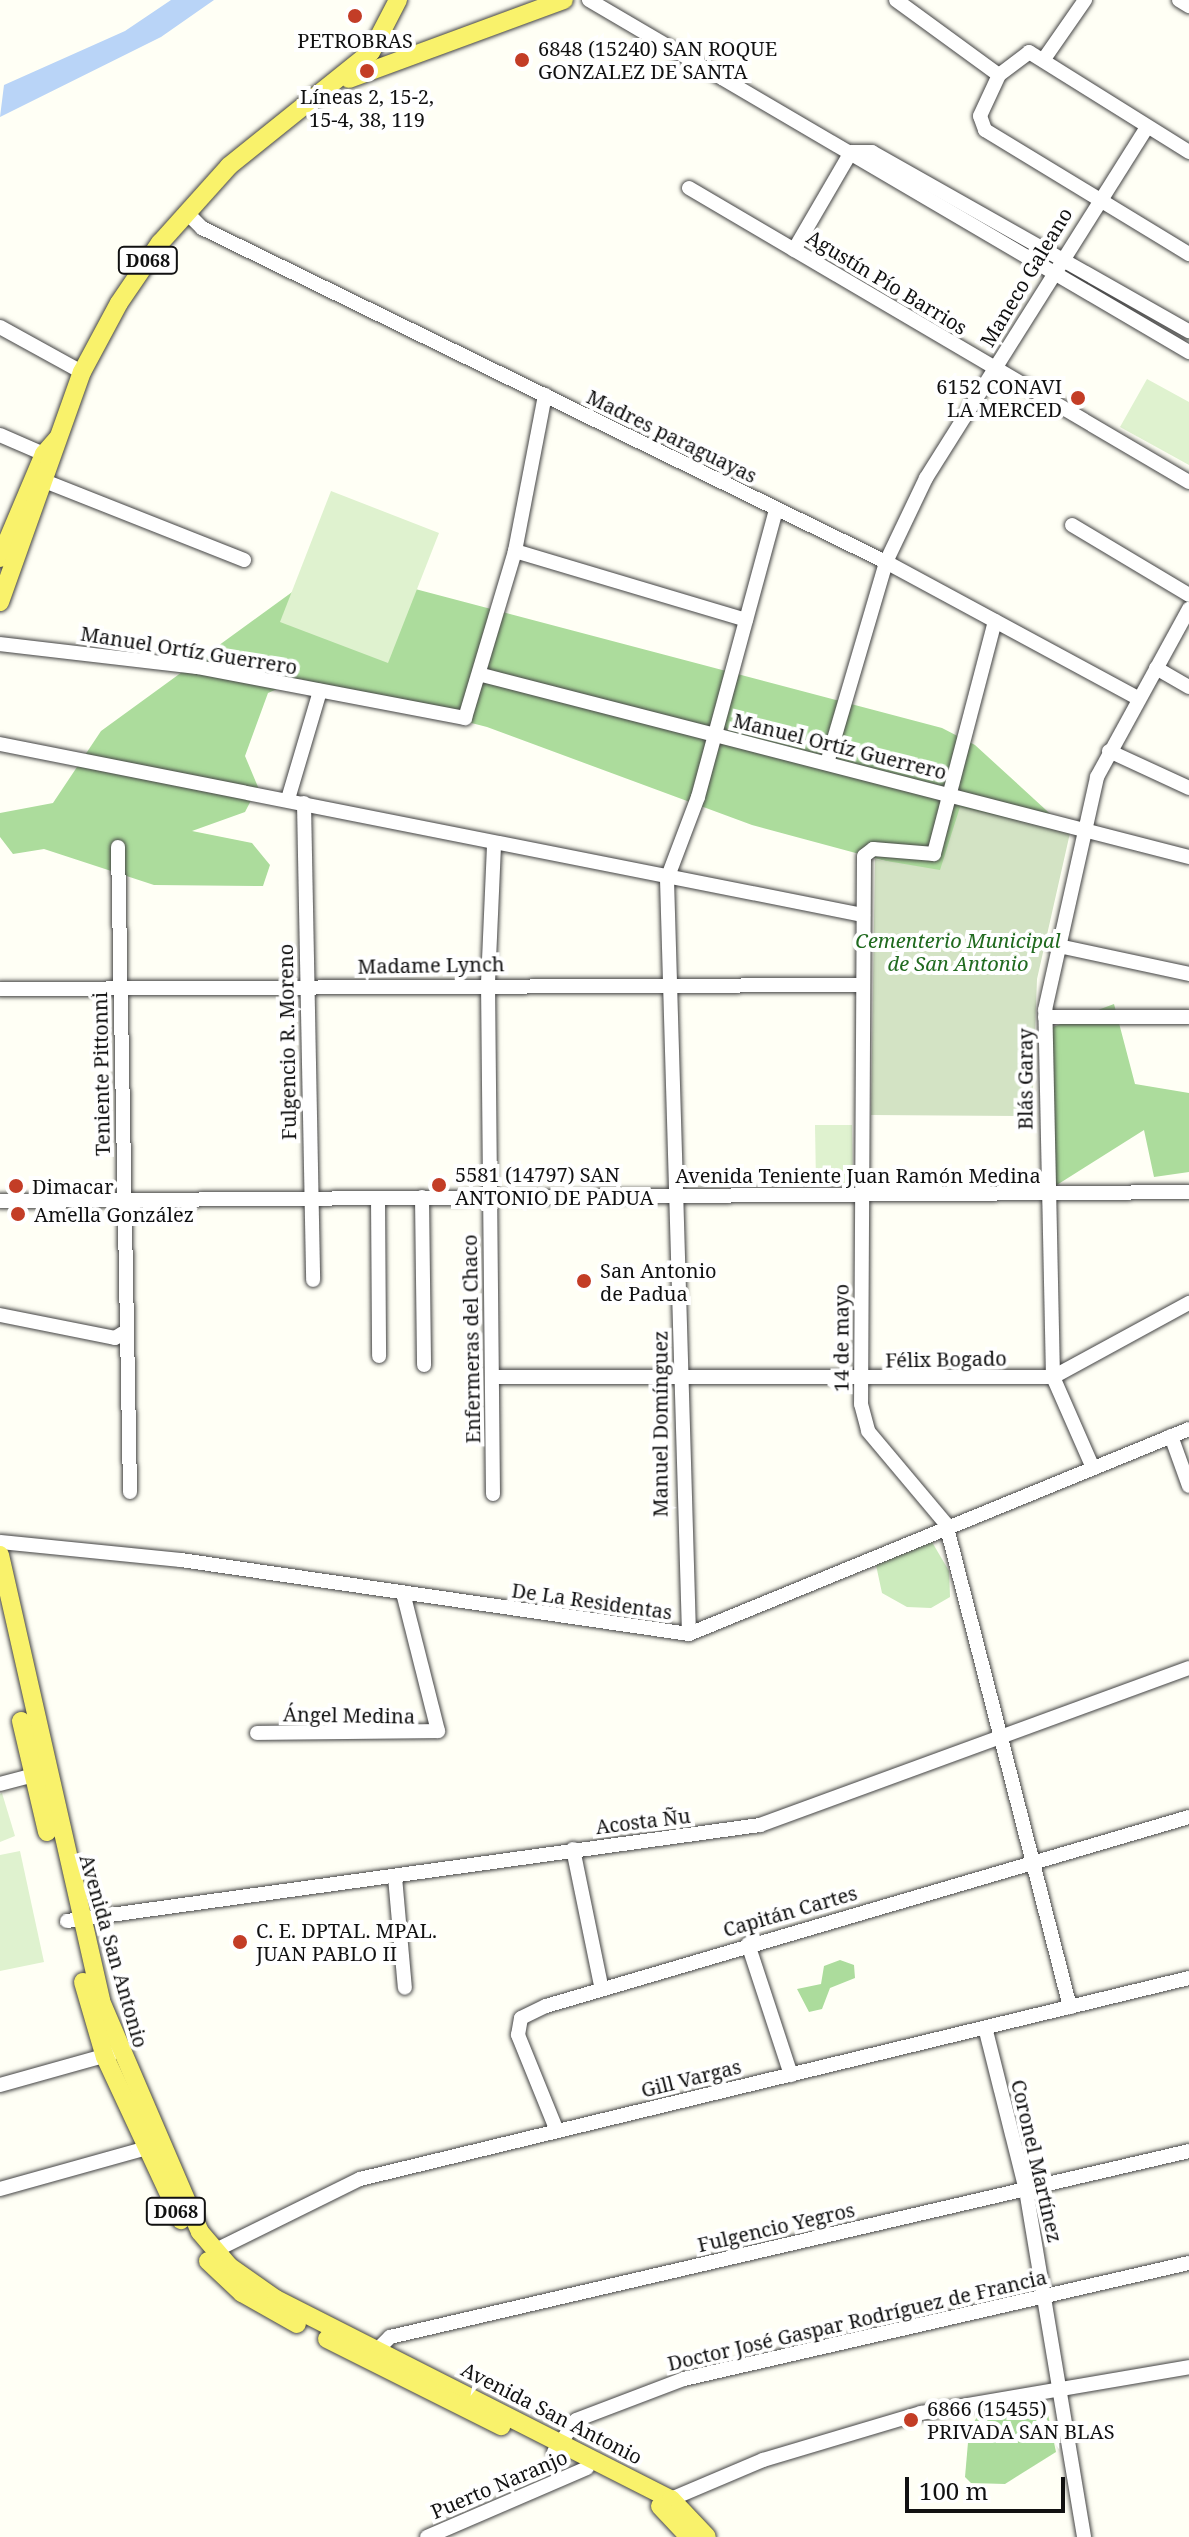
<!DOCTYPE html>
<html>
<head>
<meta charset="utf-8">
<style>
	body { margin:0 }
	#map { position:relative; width:1189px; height:2537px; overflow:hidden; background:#fffff5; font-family:"Noto Serif",serif }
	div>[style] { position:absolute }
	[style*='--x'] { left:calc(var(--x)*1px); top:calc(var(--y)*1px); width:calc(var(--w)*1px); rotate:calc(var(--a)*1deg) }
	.green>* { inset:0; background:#ccebbd }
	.forest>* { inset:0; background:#acdc9c }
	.cemetery>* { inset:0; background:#d3e3c4 }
	.pitch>* { inset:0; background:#dff2cf }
	.water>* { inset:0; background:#b9d4f7 }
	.roads { filter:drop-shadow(0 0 2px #444) drop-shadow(0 0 2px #444) }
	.minor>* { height:14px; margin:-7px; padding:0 7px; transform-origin:7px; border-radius:7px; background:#fff }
	.major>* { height:18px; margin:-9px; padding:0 9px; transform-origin:9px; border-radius:9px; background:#f9f26b }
	.dots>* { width:22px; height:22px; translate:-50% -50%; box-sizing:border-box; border:4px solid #fff; border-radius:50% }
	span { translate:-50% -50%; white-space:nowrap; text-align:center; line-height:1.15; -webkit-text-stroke:8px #fff; paint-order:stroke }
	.shield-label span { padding:2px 6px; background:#fff; border:2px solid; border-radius:6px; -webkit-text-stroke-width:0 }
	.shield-label { font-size:18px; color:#111; font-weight:700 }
	.poi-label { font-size:20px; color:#111 }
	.left { translate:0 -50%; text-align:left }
	.right { translate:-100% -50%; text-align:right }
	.street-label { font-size:20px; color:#111 }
	.park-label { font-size:20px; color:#206a1f; font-style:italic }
	.scale { position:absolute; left:905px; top:2477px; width:160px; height:36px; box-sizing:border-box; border:4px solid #111; border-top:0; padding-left:10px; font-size:24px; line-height:28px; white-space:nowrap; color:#111; -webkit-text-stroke:6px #fff; paint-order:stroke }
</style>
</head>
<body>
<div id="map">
	<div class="green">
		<i style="clip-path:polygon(932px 1542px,949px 1571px,950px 1597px,931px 1608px,907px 1607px,882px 1593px,876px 1565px)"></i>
	</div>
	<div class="forest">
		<i style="clip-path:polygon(328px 566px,942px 728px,975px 745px,1058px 821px,1034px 901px,752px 825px,487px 727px,300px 679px,268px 693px,245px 756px,258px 787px,245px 812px,192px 831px,252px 843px,270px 865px,263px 886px,154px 885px,44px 849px,13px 854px,0 837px,0 813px,53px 803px,101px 731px)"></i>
		<i style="clip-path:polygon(1114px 1004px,1135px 1084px,1189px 1093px,1189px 1172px,1154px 1177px,1144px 1130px,1052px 1188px,1042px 1031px)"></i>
		<i style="clip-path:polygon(840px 1960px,854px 1965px,855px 1978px,830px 1988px,822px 2009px,809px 2012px,797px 1989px,821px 1984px,824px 1966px)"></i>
		<i style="clip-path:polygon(1016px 2396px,1045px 2400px,1056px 2452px,1005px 2484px,971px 2483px,965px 2477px,969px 2431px,982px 2408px)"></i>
	</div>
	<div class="cemetery">
		<i style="clip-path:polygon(960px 807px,1070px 833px,1037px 979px,1032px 1116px,871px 1115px,875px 859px,940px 870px)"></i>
	</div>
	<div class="pitch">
		<i style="clip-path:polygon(1147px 379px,1189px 402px,1189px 465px,1120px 427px)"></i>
		<i style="clip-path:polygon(331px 491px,439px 533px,388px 663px,280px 622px)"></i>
		<i style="clip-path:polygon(815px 1125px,852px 1125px,853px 1183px,816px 1183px)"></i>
		<i style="clip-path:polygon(2px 1793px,15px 1836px,0 1842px,0 1794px)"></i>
		<i style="clip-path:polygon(20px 1851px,44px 1962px,0 1971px,0 1855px)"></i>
	</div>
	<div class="water">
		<i style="clip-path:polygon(171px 0,214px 0,161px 37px,0 117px,4px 85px,125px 31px)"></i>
	</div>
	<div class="roads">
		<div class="minor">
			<i style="--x:589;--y:0;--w:696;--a:30.4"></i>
			<i style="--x:896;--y:0;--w:127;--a:36.1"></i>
			<i style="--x:999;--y:75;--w:38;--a:-37"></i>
			<i style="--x:1029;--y:52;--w:189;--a:32"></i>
			<i style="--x:1179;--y:0;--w:12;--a:31"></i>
			<i style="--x:1044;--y:59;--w:72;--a:-55.2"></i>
			<i style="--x:999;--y:75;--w:45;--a:114.9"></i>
			<i style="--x:980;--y:116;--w:15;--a:70"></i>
			<i style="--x:985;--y:130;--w:239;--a:31.3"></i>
			<i style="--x:851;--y:152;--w:21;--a:0"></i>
			<i style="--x:872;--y:152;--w:364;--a:29.5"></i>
			<i style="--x:689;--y:188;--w:580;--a:30.46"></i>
			<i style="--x:187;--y:213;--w:21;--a:45"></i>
			<i style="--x:202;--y:228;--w:761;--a:26.03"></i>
			<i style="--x:886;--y:562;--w:286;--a:28.4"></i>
			<i style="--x:794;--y:250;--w:113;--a:-59.8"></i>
			<i style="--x:0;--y:327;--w:94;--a:28.8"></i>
			<i style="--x:0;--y:435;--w:48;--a:23.4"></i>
			<i style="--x:47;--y:482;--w:212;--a:21.6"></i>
			<i style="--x:1072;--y:525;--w:136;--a:30.9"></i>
			<i style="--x:515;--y:551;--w:241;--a:16.6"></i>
			<i style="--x:995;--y:621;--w:241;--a:104.7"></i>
			<i style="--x:934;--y:854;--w:61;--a:-175.3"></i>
			<i style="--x:873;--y:849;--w:11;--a:142"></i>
			<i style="--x:864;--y:856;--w:548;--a:90.31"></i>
			<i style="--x:861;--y:1404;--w:28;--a:75"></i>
			<i style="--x:868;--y:1431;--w:121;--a:50"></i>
			<i style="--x:946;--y:1524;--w:499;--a:75.6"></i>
			<i style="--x:0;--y:644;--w:198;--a:6.7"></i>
			<i style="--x:197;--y:667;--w:273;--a:10.8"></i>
			<i style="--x:465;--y:718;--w:174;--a:-73.3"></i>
			<i style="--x:515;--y:551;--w:159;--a:-79.1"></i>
			<i style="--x:1156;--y:668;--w:38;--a:30"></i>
			<i style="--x:482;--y:675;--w:730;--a:14.44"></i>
			<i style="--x:0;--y:744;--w:880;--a:11.21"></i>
			<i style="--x:1109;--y:751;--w:88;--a:24.8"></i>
			<i style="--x:827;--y:763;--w:209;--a:-73.6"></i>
			<i style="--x:886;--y:562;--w:93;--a:-64.5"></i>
			<i style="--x:926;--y:478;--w:415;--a:-57.8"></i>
			<i style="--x:288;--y:799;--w:113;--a:-73.5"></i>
			<i style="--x:304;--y:803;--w:477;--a:88.9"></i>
			<i style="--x:118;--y:847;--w:645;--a:88.93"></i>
			<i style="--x:1054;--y:945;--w:138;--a:12.1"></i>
			<i style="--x:0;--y:989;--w:862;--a:-0.27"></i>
			<i style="--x:1045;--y:1017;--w:144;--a:0"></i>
			<i style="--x:422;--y:1197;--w:168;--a:89.3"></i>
			<i style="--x:378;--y:1198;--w:158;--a:89.6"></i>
			<i style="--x:0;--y:1201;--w:1189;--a:-0.43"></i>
			<i style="--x:0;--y:1315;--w:117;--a:11.3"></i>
			<i style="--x:115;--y:1338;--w:9;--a:-32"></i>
			<i style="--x:492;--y:1377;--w:561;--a:0"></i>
			<i style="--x:1053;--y:1377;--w:155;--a:-28.6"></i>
			<i style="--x:1171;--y:1436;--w:53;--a:70.2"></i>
			<i style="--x:1093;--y:1468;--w:99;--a:-113.7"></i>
			<i style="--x:1053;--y:1377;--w:367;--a:-91.2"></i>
			<i style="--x:1045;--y:1010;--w:239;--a:-77.4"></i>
			<i style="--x:1097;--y:777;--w:192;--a:-61.3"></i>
			<i style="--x:493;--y:1494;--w:511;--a:-90.56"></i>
			<i style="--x:488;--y:983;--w:136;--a:-87.5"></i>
			<i style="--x:0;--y:1542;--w:182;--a:5.7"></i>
			<i style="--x:181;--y:1560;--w:513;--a:8.29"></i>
			<i style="--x:689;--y:1634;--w:540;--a:-22.29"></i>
			<i style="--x:689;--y:1634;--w:755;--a:-91.67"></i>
			<i style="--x:667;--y:879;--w:88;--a:-69.3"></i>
			<i style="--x:698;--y:797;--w:298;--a:-74.8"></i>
			<i style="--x:257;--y:1733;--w:181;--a:-0.6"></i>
			<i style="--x:438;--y:1731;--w:142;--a:-104.2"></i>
			<i style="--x:0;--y:1784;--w:43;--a:-14.7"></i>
			<i style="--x:573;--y:1849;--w:139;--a:78.4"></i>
			<i style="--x:395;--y:1877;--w:111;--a:84.9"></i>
			<i style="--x:67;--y:1921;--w:700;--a:-7.89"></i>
			<i style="--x:760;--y:1825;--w:457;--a:-20.1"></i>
			<i style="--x:748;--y:1944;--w:138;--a:71.8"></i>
			<i style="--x:986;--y:2031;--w:164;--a:75.9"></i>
			<i style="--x:1026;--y:2190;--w:352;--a:80.5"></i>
			<i style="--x:0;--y:2085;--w:115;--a:-15.6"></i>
			<i style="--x:557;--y:2131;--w:104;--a:-112.1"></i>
			<i style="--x:518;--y:2035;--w:17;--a:-80"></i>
			<i style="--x:521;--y:2018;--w:28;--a:-26"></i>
			<i style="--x:546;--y:2006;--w:670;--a:-16.38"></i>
			<i style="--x:0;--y:2189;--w:160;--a:-15.6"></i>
			<i style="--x:214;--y:2251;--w:163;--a:-26.3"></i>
			<i style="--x:360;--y:2179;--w:853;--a:-13.63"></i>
			<i style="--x:371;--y:2356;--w:27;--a:-45"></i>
			<i style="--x:390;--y:2337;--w:820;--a:-13.1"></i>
			<i style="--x:554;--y:2452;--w:39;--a:-55"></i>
			<i style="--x:576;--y:2420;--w:116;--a:-20.8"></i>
			<i style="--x:684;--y:2379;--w:518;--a:-12.94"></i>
			<i style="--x:671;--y:2499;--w:100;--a:-23"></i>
			<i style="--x:763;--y:2460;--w:165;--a:-16.6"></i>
			<i style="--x:921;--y:2413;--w:272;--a:-9.7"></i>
			<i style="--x:427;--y:2537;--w:174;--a:-23.3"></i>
		</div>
		<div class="major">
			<i style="--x:349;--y:79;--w:229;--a:-20.2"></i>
			<i style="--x:0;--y:558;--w:113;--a:-67.1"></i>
			<i style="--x:44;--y:454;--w:20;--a:-49"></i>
			<i style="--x:0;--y:602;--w:244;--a:-70.4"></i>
			<i style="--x:82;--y:372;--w:78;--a:-61.8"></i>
			<i style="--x:119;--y:303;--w:73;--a:-55.7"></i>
			<i style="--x:160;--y:243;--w:103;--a:-48.1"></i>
			<i style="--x:229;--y:166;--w:182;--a:-38.8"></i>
			<i style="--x:371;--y:52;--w:59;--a:-62.6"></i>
			<i style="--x:0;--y:1555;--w:457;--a:77.2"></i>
			<i style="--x:101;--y:2001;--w:251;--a:66.8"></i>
			<i style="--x:200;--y:2232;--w:45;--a:49.5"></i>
			<i style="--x:229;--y:2266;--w:57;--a:35.1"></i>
			<i style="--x:276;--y:2299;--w:443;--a:26.9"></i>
			<i style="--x:671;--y:2499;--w:52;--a:46.5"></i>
			<i style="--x:21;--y:1721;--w:114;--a:76.8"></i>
			<i style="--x:83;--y:1982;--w:78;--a:73.7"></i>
			<i style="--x:105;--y:2057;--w:180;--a:65"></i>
			<i style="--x:208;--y:2261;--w:47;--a:43.3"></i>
			<i style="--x:242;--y:2293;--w:63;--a:29.4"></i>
			<i style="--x:327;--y:2339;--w:195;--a:26.6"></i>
			<i style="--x:660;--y:2506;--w:42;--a:46.9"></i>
		</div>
	</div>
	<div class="dots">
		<i style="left:355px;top:16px;background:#c33d26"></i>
		<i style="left:522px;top:60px;background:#c33d26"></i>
		<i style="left:367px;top:71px;background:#c33d26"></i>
		<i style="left:1078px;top:398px;background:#c33d26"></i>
		<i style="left:439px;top:1185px;background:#c33d26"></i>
		<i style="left:16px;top:1186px;background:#c33d26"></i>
		<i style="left:18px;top:1214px;background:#c33d26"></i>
		<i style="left:584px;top:1281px;background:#c33d26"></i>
		<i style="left:240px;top:1942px;background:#c33d26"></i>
		<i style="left:911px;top:2420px;background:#c33d26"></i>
	</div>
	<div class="shield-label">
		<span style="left:148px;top:260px">D068</span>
		<span style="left:176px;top:2211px">D068</span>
	</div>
	<div class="poi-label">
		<span style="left:355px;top:40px">PETROBRAS</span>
		<span class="left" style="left:538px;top:60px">6848 (15240) SAN ROQUE<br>GONZALEZ DE SANTA</span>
		<span style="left:367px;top:108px">Líneas 2, 15-2,<br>15-4, 38, 119</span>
		<span class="right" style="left:1062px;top:398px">6152 CONAVI<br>LA MERCED</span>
		<span class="left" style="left:455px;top:1186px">5581 (14797) SAN<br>ANTONIO DE PADUA</span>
		<span class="left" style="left:32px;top:1186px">Dimacar</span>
		<span class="left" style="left:34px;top:1214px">Amella González</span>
		<span class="left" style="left:600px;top:1282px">San Antonio<br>de Padua</span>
		<span class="left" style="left:256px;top:1942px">C. E. DPTAL. MPAL.<br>JUAN PABLO II</span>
		<span class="left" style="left:927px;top:2420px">6866 (15455)<br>PRIVADA SAN BLAS</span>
	</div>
	<div class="street-label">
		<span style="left:1026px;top:277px;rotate:-59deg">Maneco Galeano</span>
		<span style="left:887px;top:282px;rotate:31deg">Agustín Pío Barrios</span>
		<span style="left:672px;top:436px;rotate:26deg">Madres paraguayas</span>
		<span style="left:189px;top:650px;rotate:9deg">Manuel Ortíz Guerrero</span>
		<span style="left:840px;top:746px;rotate:14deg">Manuel Ortíz Guerrero</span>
		<span style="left:431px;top:965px;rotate:-1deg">Madame Lynch</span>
		<span style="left:287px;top:1042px;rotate:-91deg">Fulgencio R. Moreno</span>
		<span style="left:101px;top:1074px;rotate:-91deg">Teniente Pittonni</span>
		<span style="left:1025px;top:1079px;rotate:-90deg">Blás Garay</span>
		<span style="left:858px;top:1175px">Avenida Teniente Juan Ramón Medina</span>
		<span style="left:841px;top:1338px;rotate:-90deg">14 de mayo</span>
		<span style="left:471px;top:1339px;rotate:-91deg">Enfermeras del Chaco</span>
		<span style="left:946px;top:1359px;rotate:-1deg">Félix Bogado</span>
		<span style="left:660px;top:1424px;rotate:-90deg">Manuel Domínguez</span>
		<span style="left:592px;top:1601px;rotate:8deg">De La Residentas</span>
		<span style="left:349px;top:1715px;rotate:1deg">Ángel Medina</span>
		<span style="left:643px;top:1821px;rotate:-7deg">Acosta Ñu</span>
		<span style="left:790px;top:1911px;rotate:-16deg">Capitán Cartes</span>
		<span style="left:114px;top:1951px;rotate:74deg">Avenida San Antonio</span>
		<span style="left:691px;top:2078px;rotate:-14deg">Gill Vargas</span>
		<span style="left:1037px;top:2161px;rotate:77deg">Coronel Martínez</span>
		<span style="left:776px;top:2227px;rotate:-13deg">Fulgencio Yegros</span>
		<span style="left:857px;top:2320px;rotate:-13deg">Doctor José Gaspar Rodríguez de Francia</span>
		<span style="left:552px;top:2413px;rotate:27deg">Avenida San Antonio</span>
		<span style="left:499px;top:2484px;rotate:-23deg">Puerto Naranjo</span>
	</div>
	<div class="park-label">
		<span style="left:958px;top:952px">Cementerio Municipal<br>de San Antonio</span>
	</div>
	<div class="scale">100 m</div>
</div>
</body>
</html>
